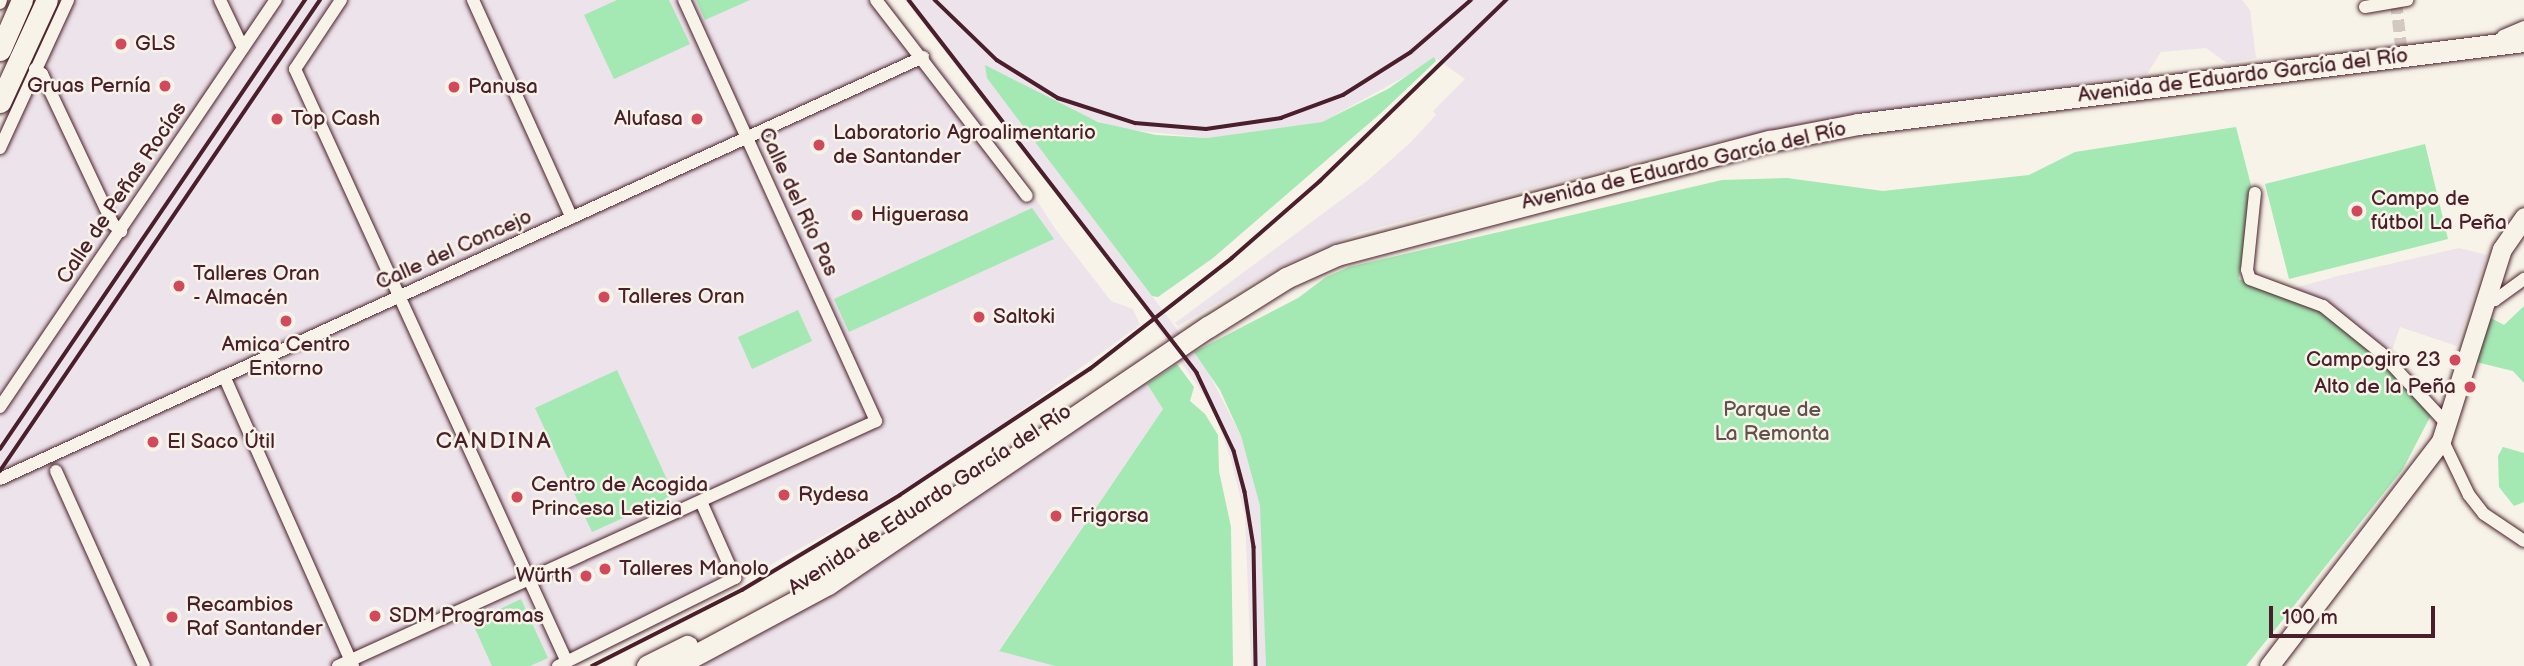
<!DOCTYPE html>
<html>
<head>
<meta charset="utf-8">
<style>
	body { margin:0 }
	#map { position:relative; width:2524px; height:666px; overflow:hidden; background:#f7f3e8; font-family:"Balsamiq Sans",sans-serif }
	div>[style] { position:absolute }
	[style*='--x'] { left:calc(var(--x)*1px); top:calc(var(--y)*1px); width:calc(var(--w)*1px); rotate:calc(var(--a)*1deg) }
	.built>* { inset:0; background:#ede3ea }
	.green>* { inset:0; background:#a4e8b3 }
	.street-tunnel>* { height:12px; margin-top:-6px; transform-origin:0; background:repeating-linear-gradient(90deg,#d4c9c2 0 12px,transparent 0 18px) }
	.roads { filter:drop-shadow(0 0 2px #4a1f2b) drop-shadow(0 0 2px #4a1f2b) }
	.street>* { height:12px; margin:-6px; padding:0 6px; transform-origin:6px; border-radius:6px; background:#f7f3e8 }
	.primary>* { height:19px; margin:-9.5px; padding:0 9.5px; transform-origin:9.5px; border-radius:9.5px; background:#f7f3e8 }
	.highway>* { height:21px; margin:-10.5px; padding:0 10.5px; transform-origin:10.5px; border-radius:10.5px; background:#f7f3e8 }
	.rail>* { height:3.5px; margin:-1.75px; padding:0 1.75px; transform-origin:1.75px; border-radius:1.75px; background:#4a1f2b }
	.dots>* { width:19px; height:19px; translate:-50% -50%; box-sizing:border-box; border:4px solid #f7f3e8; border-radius:50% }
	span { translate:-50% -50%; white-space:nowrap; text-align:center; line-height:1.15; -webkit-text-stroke:5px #f7f3e8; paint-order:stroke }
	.poi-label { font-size:21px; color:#4a1f2b }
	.left { translate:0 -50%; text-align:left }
	.right { translate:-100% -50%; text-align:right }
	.street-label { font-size:21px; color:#4a1f2b }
	.park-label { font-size:21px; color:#60514d }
	.neighbourhood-label { font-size:23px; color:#4a1f2b; letter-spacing:2px }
	.scale { position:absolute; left:2269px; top:606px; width:166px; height:32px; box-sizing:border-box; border:4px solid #4a1f2b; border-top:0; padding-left:9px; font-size:21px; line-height:24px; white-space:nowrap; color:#4a1f2b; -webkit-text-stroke:5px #f7f3e8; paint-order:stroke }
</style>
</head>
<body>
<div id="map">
	<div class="built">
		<i style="clip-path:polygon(58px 0,886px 0,998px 141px,1056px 230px,1111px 301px,1133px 309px,1140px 325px,960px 455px,865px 513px,649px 631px,574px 666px,0 666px,0 129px)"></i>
		<i style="clip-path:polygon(905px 0,2242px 0,2250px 10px,2256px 58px,2227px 63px,2206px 48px,2161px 52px,2147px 74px,1879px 111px,1700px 145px,1357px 233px,1276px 269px,1178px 326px,1175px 323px,1367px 181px,1410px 143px,1436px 115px,1433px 111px,1465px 79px,1437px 59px,1322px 122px,1207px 138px,1123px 129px,1073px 113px,1007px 76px,988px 78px,1206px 368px,1241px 436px,1260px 506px,1264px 555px,1266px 666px,1251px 666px,1245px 516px,1231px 459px,1212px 407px,1142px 305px)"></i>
		<i style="clip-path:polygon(2459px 248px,2487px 255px,2457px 346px,2400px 327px,2389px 359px,2293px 293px,2295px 288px,2338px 276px)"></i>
		<i style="clip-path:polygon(1145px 381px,1163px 409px,999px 650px,1055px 666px,701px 666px,847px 584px,955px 512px,952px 506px)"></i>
	</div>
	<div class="green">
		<i style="clip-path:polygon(617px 0,669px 0,690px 44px,614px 79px,584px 15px)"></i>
		<i style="clip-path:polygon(696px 0,750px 0,705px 20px)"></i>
		<i style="clip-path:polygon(1434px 57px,1436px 61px,1381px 113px,1213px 258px,1158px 297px,1152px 296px,1051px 163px,987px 78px,985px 65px,1098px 122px,1156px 135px,1207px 138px,1322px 122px,1388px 89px)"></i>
		<i style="clip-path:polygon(2236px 127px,2252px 189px,2239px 279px,2322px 310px,2368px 347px,2431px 415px,2403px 469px,2246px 666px,1266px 666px,1260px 506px,1241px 436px,1220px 390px,1194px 352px,1298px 298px,1326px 277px,1349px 267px,1722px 180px,1787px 178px,1883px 191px,2029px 175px,2075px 152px)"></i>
		<i style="clip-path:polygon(2425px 144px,2448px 239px,2289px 279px,2265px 184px)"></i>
		<i style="clip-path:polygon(1032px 208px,1054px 239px,849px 332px,834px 299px)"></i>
		<i style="clip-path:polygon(2524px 306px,2524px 383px,2513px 371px,2476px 362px,2491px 318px,2504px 325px)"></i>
		<i style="clip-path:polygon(798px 310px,812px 341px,752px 369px,738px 337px)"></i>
		<i style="clip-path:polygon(1177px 364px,1194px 387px,1190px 401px,1205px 414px,1218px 435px,1219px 471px,1231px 527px,1233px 666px,1055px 666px,999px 651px,1163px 409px,1147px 384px)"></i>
		<i style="clip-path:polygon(617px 370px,674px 495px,592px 532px,535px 408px)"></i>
		<i style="clip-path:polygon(2503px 447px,2524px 453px,2524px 502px,2514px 506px,2499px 487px,2498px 456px)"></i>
		<i style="clip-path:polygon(521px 599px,548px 658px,530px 666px,492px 666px,472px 622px)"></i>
	</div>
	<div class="street-tunnel">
		<i style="--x:2396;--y:2;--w:53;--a:83.5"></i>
	</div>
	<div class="roads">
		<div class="street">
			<i style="--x:220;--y:0;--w:53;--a:64.4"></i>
			<i style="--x:341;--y:0;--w:83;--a:123.7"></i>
			<i style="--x:295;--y:69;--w:652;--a:65.36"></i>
			<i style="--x:473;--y:0;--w:239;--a:65.6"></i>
			<i style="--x:876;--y:0;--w:247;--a:52.4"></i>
			<i style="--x:0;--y:3;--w:3;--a:-72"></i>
			<i style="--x:2365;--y:7;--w:43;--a:-9.5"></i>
			<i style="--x:2503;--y:36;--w:23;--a:-23"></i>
			<i style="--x:35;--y:69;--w:9;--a:36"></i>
			<i style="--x:42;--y:74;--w:166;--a:64.7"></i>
			<i style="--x:113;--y:224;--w:11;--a:41"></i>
			<i style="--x:0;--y:148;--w:163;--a:-65.3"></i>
			<i style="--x:2255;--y:193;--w:77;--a:95.9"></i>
			<i style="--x:2247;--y:270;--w:9;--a:72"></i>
			<i style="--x:2250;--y:279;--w:78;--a:20.3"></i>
			<i style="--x:2323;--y:306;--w:75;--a:39"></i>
			<i style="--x:2381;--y:353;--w:97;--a:47.1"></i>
			<i style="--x:2484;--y:302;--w:11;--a:-10"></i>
			<i style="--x:2495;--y:300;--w:36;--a:-36"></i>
			<i style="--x:224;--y:376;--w:317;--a:66"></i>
			<i style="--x:0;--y:407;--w:492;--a:-55.9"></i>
			<i style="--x:2442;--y:439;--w:62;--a:64.3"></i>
			<i style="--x:2469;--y:495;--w:24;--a:52"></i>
			<i style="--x:2484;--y:514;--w:48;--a:34"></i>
			<i style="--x:56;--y:471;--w:214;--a:65.7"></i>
			<i style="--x:0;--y:479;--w:1015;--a:-24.57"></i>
			<i style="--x:338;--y:666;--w:591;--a:-24.48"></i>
			<i style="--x:876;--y:421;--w:463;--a:-114.5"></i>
			<i style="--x:558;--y:666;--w:198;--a:-26.4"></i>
			<i style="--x:735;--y:578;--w:81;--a:-114"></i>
		</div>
		<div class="primary">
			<i style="--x:2269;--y:666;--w:283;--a:-52.6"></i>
			<i style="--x:2441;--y:441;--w:201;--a:-72.4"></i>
			<i style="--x:2502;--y:249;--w:39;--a:-55"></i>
		</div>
		<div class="highway">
			<i style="--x:0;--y:50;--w:55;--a:-66.3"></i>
			<i style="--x:0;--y:102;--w:112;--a:-65.3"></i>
			<i style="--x:647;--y:666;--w:45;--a:-26.6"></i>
			<i style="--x:675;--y:666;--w:174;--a:-28.2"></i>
			<i style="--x:828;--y:584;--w:459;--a:-34.1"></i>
			<i style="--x:1208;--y:327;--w:92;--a:-32.1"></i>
			<i style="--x:1286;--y:278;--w:56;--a:-24.3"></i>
			<i style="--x:1337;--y:255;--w:448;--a:-14.8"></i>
			<i style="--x:1770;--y:141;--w:90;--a:-10.9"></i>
			<i style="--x:1858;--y:124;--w:671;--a:-7.1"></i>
		</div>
	</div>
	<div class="rail">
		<i style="--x:909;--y:0;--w:471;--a:52.3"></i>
		<i style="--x:1197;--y:373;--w:86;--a:64.6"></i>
		<i style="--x:1234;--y:451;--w:42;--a:75"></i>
		<i style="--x:1245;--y:492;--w:56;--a:80.7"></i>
		<i style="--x:1254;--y:547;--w:119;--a:89"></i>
		<i style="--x:935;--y:0;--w:86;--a:44.1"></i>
		<i style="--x:997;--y:60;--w:72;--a:31.9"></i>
		<i style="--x:1058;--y:98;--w:81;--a:18"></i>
		<i style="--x:1135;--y:123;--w:71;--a:4.8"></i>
		<i style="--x:1206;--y:129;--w:76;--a:-8.3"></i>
		<i style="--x:1281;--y:118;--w:66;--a:-20.4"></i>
		<i style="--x:1343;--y:95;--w:80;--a:-32.3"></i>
		<i style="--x:1411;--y:52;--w:79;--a:-40.9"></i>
		<i style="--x:0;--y:449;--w:543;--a:-55.81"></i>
		<i style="--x:0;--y:471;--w:569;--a:-55.81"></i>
		<i style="--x:592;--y:666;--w:168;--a:-26.9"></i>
		<i style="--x:742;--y:590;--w:184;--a:-31"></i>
		<i style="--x:900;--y:495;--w:228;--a:-33.6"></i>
		<i style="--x:1090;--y:369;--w:180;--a:-38"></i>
		<i style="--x:1232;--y:258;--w:117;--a:-41.2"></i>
		<i style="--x:1320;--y:181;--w:260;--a:-44.2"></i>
	</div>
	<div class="dots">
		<i style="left:121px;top:44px;background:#d1495b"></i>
		<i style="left:165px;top:86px;background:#d1495b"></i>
		<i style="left:454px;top:87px;background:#d1495b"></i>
		<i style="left:277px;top:119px;background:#d1495b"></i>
		<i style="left:697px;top:119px;background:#d1495b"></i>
		<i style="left:819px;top:145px;background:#d1495b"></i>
		<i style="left:2357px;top:211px;background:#d1495b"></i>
		<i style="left:857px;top:215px;background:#d1495b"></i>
		<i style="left:179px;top:286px;background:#d1495b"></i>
		<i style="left:604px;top:297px;background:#d1495b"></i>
		<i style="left:979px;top:317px;background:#d1495b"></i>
		<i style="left:286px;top:321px;background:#d1495b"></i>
		<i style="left:2455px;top:360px;background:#d1495b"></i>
		<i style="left:2470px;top:387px;background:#d1495b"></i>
		<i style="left:153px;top:442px;background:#d1495b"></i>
		<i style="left:784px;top:495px;background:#d1495b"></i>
		<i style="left:517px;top:497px;background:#d1495b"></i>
		<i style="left:1056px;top:516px;background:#d1495b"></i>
		<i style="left:605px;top:569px;background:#d1495b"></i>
		<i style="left:586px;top:576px;background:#d1495b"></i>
		<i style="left:375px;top:616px;background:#d1495b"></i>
		<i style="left:172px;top:617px;background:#d1495b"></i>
	</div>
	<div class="poi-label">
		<span class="left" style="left:135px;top:44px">GLS</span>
		<span class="right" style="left:151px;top:86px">Gruas Pernía</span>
		<span class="left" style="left:468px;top:87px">Panusa</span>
		<span class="left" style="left:291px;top:119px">Top Cash</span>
		<span class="right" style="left:683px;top:119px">Alufasa</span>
		<span class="left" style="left:833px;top:145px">Laboratorio Agroalimentario<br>de Santander</span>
		<span class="left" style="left:2371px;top:211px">Campo de<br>fútbol La Peña</span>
		<span class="left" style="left:871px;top:215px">Higuerasa</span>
		<span class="left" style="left:193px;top:286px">Talleres Oran<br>- Almacén</span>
		<span class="left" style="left:618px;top:297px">Talleres Oran</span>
		<span class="left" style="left:993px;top:317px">Saltoki</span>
		<span style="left:286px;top:357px">Amica Centro<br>Entorno</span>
		<span class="right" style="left:2441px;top:360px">Campogiro 23</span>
		<span class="right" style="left:2456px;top:387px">Alto de la Peña</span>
		<span class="left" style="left:167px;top:442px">El Saco Útil</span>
		<span class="left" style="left:531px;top:497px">Centro de Acogida<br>Princesa Letizia</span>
		<span class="left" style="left:798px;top:495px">Rydesa</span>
		<span class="left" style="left:1070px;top:516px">Frigorsa</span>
		<span class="left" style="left:619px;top:569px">Talleres Manolo</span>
		<span class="right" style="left:572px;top:576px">Würth</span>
		<span class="left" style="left:186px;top:617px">Recambios<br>Raf Santander</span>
		<span class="left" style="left:389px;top:616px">SDM Programas</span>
	</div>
	<div class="street-label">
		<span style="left:2243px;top:76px;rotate:-7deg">Avenida de Eduardo García del Río</span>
		<span style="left:1684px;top:166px;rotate:-13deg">Avenida de Eduardo García del Río</span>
		<span style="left:122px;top:193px;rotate:-56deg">Calle de Peñas Rocías</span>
		<span style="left:798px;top:202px;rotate:65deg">Calle del Río Pas</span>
		<span style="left:454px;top:250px;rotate:-24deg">Calle del Concejo</span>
		<span style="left:930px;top:500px;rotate:-33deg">Avenida de Eduardo García del Río</span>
	</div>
	<div class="park-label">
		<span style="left:1772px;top:422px">Parque de<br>La Remonta</span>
	</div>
	<div class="neighbourhood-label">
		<span style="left:494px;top:441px">CANDINA</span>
	</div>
	<div class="scale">100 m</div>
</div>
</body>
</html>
